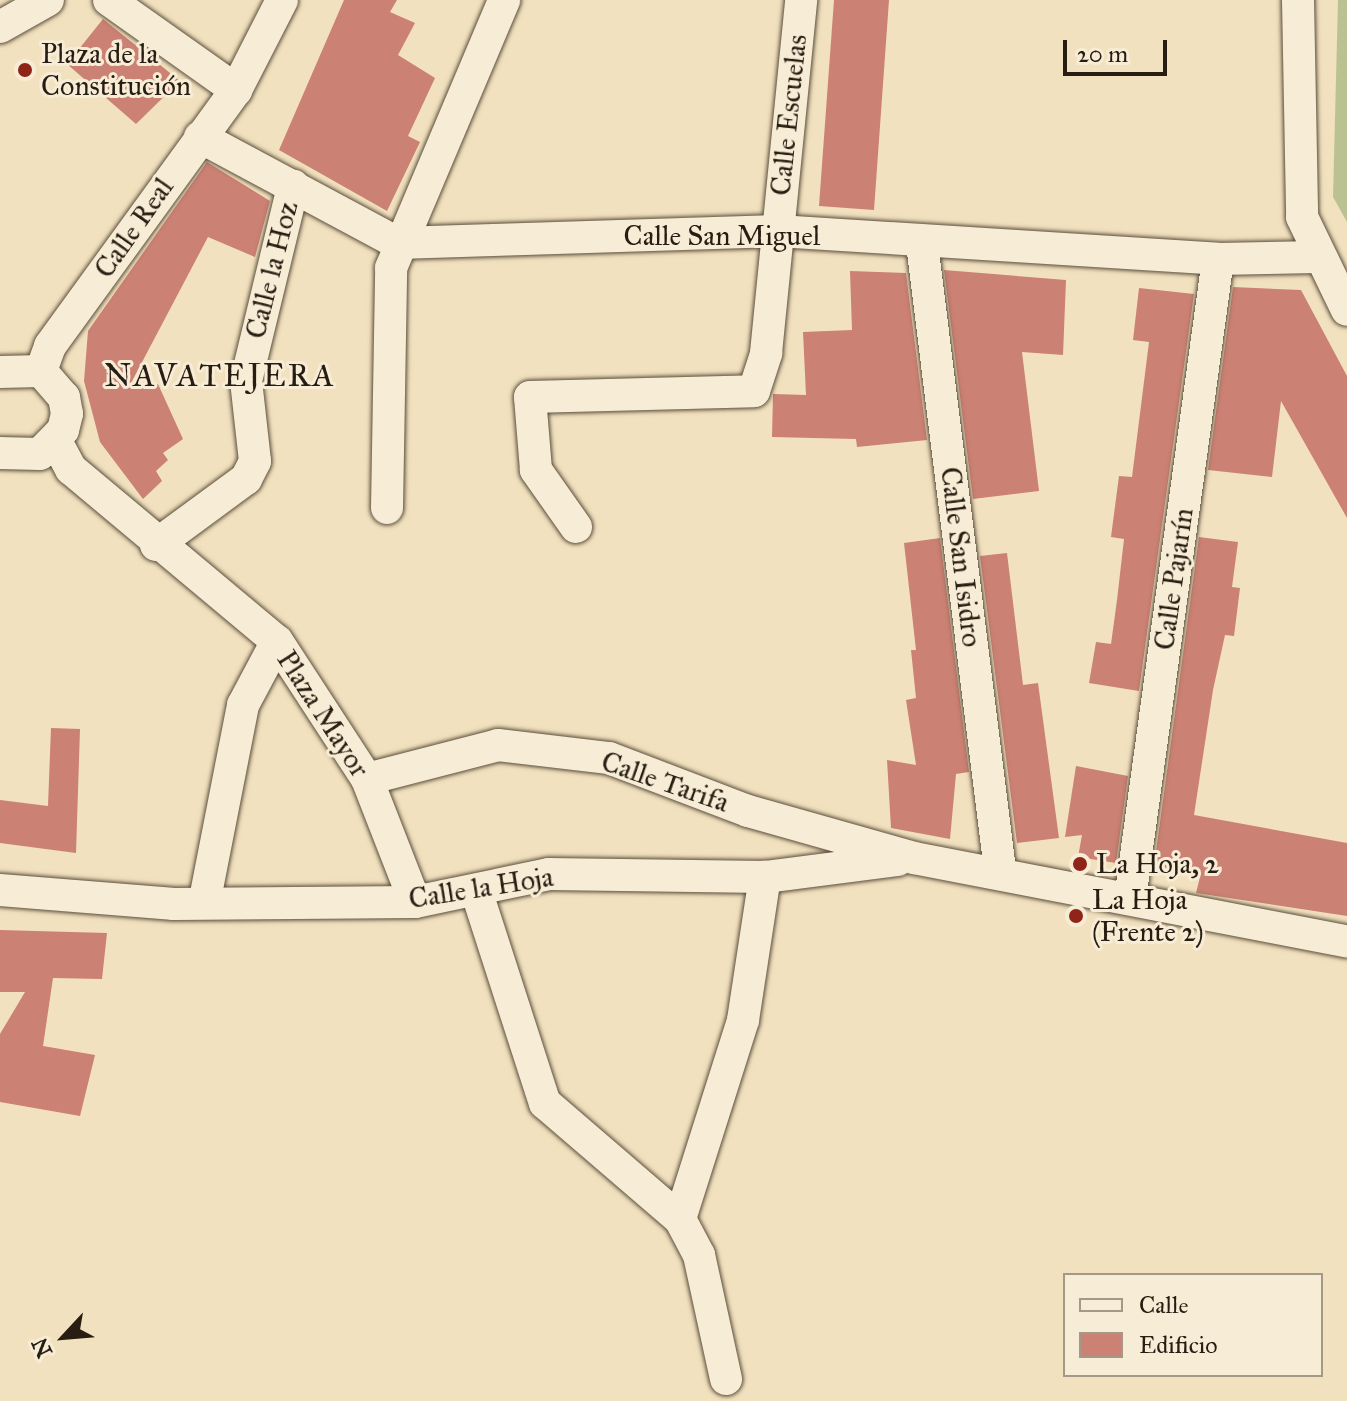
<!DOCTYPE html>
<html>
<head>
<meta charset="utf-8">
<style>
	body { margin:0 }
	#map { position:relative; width:1347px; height:1401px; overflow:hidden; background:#f2e1be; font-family:"IM FELL Great Primer",serif }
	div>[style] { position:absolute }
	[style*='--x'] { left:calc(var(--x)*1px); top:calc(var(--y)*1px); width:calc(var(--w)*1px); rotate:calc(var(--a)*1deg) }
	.green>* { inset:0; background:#bbc291 }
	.building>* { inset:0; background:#cb8173 }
	.roads { filter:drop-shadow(0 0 2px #5a4e3d) drop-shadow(0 0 2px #5a4e3d) }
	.minor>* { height:32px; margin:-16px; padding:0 16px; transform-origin:16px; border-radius:16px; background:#f7ecd5 }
	.dots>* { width:22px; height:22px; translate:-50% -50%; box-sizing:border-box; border:4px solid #f7ecd5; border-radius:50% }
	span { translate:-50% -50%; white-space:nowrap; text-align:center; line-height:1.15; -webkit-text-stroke:6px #f7ecd5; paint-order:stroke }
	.poi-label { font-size:28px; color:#281d12 }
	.left { translate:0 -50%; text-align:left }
	.street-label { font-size:28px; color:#281d12 }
	.quarter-label { font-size:32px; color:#281d12; letter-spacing:2px }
	.legend { position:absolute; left:1063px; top:1273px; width:260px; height:104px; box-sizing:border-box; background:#f7ecd5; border:2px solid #a49987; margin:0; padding:10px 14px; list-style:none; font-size:24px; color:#281d12 }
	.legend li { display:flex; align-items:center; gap:16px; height:40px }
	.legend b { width:40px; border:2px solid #a49987 }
	.north { position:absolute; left:24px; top:1297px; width:80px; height:80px; -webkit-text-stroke:6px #f7ecd5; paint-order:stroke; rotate:244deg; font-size:22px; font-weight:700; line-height:32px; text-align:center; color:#281d12 }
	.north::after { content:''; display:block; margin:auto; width:28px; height:36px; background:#281d12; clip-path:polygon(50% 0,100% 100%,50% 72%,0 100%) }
	.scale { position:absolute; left:1063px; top:40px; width:104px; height:36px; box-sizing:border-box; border:4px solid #281d12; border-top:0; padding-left:10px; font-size:24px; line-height:28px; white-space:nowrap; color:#281d12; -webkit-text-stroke:6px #f7ecd5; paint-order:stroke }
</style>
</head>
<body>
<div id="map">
	<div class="green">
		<i style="clip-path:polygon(1338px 0,1347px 0,1347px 222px,1333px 197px)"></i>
	</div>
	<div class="building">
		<i style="clip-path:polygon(344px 0,397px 0,390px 12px,415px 23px,398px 55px,435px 78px,408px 136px,420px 142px,387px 211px,279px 150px)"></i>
		<i style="clip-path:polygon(834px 0,889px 0,874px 210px,819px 206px)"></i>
		<i style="clip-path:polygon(103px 19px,180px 81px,136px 124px,67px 64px)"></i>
		<i style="clip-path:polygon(207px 162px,270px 201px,255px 257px,208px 237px,131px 383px,158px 384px,183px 439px,163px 453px,168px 460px,156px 471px,162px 481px,143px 499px,100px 442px,84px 381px,88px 331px)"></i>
		<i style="clip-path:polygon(944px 270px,1066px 280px,1063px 355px,1022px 352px,1039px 491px,973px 499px)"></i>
		<i style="clip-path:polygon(850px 271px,906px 273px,927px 440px,857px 447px,856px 439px,772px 437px,773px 394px,806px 395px,803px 332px,852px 330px)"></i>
		<i style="clip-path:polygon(1233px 287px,1301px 290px,1347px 376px,1347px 518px,1281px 401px,1272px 477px,1208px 470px)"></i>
		<i style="clip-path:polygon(1139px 288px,1194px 294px,1139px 691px,1089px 683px,1096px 642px,1111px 644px,1117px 600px,1124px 539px,1111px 537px,1119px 476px,1132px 477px,1149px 342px,1133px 340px)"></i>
		<i style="clip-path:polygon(1199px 537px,1238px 542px,1232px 587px,1240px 588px,1234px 636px,1225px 635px,1213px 690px,1194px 815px,1347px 843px,1347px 916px,1196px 893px,1201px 873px,1154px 866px)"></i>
		<i style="clip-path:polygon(940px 538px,969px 772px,956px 774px,950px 839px,891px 828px,887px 760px,916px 765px,906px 700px,916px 698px,911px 650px,916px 650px,904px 543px)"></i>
		<i style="clip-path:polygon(1007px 553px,1023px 685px,1038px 683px,1059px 838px,1017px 843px,980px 556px)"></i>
		<i style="clip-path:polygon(51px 728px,80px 729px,76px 853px,0 843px,0 800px,48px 806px)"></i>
		<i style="clip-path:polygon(1076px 766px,1128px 776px,1116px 863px,1078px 857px,1082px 835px,1065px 837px)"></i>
		<i style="clip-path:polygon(0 930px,107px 933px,102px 979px,53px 978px,43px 1046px,95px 1055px,80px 1116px,0 1102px,0 1034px,25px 992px,0 992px)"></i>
	</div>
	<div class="roads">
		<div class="minor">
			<i style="--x:109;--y:0;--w:156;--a:35.3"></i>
			<i style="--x:1298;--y:0;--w:217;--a:88.9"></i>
			<i style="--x:1302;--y:217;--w:103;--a:64.2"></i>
			<i style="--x:0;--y:27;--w:55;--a:-29.4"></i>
			<i style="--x:200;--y:137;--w:225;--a:28.2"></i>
			<i style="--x:398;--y:243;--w:380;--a:-1.8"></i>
			<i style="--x:778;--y:231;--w:441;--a:3.6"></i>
			<i style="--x:1218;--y:259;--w:99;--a:-1.2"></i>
			<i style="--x:922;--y:244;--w:631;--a:82.9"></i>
			<i style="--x:41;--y:371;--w:27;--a:-70"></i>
			<i style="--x:50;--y:346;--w:316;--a:-54"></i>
			<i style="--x:236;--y:90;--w:101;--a:-62.9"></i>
			<i style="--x:0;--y:372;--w:41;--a:-1.4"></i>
			<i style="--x:41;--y:371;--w:35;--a:49"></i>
			<i style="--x:64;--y:397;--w:17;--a:80"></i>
			<i style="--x:67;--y:414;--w:16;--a:104"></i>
			<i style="--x:63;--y:430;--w:33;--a:134"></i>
			<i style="--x:40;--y:454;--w:40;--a:-178.6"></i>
			<i style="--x:56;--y:441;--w:32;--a:62"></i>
			<i style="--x:71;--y:469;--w:268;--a:39.9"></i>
			<i style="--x:277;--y:641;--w:165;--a:56.9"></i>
			<i style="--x:367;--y:779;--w:132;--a:68.7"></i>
			<i style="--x:387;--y:508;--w:240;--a:-89"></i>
			<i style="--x:391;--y:268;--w:291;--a:-67.1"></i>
			<i style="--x:576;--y:527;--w:70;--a:-125.1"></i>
			<i style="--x:536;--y:470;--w:73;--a:-94.7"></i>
			<i style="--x:530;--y:397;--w:224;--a:-1.5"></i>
			<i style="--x:754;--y:391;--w:40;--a:-72"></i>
			<i style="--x:766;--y:353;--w:355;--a:-84.3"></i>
			<i style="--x:156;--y:545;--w:112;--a:-36.3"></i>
			<i style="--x:246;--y:479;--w:20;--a:-63"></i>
			<i style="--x:255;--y:461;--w:81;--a:-96.4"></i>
			<i style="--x:246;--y:381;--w:201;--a:-76.4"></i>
			<i style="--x:367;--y:779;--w:135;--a:-14.5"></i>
			<i style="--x:498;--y:745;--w:112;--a:6.7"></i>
			<i style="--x:609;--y:758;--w:149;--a:20.9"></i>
			<i style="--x:748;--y:811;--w:173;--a:15.8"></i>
			<i style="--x:914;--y:858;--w:441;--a:10.9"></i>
			<i style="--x:0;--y:890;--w:175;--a:4.6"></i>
			<i style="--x:174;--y:904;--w:241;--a:-0.5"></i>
			<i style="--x:415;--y:902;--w:137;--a:-11.8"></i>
			<i style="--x:549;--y:874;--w:216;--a:0.8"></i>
			<i style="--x:765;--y:877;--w:134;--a:-7.3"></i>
			<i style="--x:476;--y:890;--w:224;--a:72.1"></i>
			<i style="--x:545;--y:1103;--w:178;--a:40.7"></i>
			<i style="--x:680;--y:1219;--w:41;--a:62.2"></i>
			<i style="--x:699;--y:1255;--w:127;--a:77.7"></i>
			<i style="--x:205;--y:899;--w:198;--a:-78.9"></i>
			<i style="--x:243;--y:705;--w:72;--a:-62"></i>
			<i style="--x:1130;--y:899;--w:646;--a:-82.17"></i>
			<i style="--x:680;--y:1219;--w:209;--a:-72.4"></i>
			<i style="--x:743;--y:1020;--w:145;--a:-81.3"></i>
		</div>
	</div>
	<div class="dots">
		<i style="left:25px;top:70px;background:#8f2418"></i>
		<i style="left:1080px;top:864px;background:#8f2418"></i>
		<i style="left:1076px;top:916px;background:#8f2418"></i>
	</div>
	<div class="poi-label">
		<span class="left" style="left:41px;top:70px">Plaza de la<br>Constitución</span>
		<span class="left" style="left:1096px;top:864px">La Hoja, 2</span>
		<span class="left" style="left:1092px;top:916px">La Hoja<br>(Frente 2)</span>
	</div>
	<div class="street-label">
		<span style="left:789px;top:115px;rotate:-84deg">Calle Escuelas</span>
		<span style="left:134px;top:228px;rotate:-55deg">Calle Real</span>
		<span style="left:722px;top:236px">Calle San Miguel</span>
		<span style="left:272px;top:270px;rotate:-76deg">Calle la Hoz</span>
		<span style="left:961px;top:557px;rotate:83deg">Calle San Isidro</span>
		<span style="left:1174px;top:579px;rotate:-82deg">Calle Pajarín</span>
		<span style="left:323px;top:714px;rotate:57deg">Plaza Mayor</span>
		<span style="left:665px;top:782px;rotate:19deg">Calle Tarifa</span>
		<span style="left:481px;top:888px;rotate:-9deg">Calle la Hoja</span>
	</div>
	<div class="quarter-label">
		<span style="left:220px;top:376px">NAVATEJERA</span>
	</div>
	<ul class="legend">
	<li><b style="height:10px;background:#f7ecd5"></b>Calle</li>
	<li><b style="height:22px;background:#cb8173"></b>Edificio</li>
	</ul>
	<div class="north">N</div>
	<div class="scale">20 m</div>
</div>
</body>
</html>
